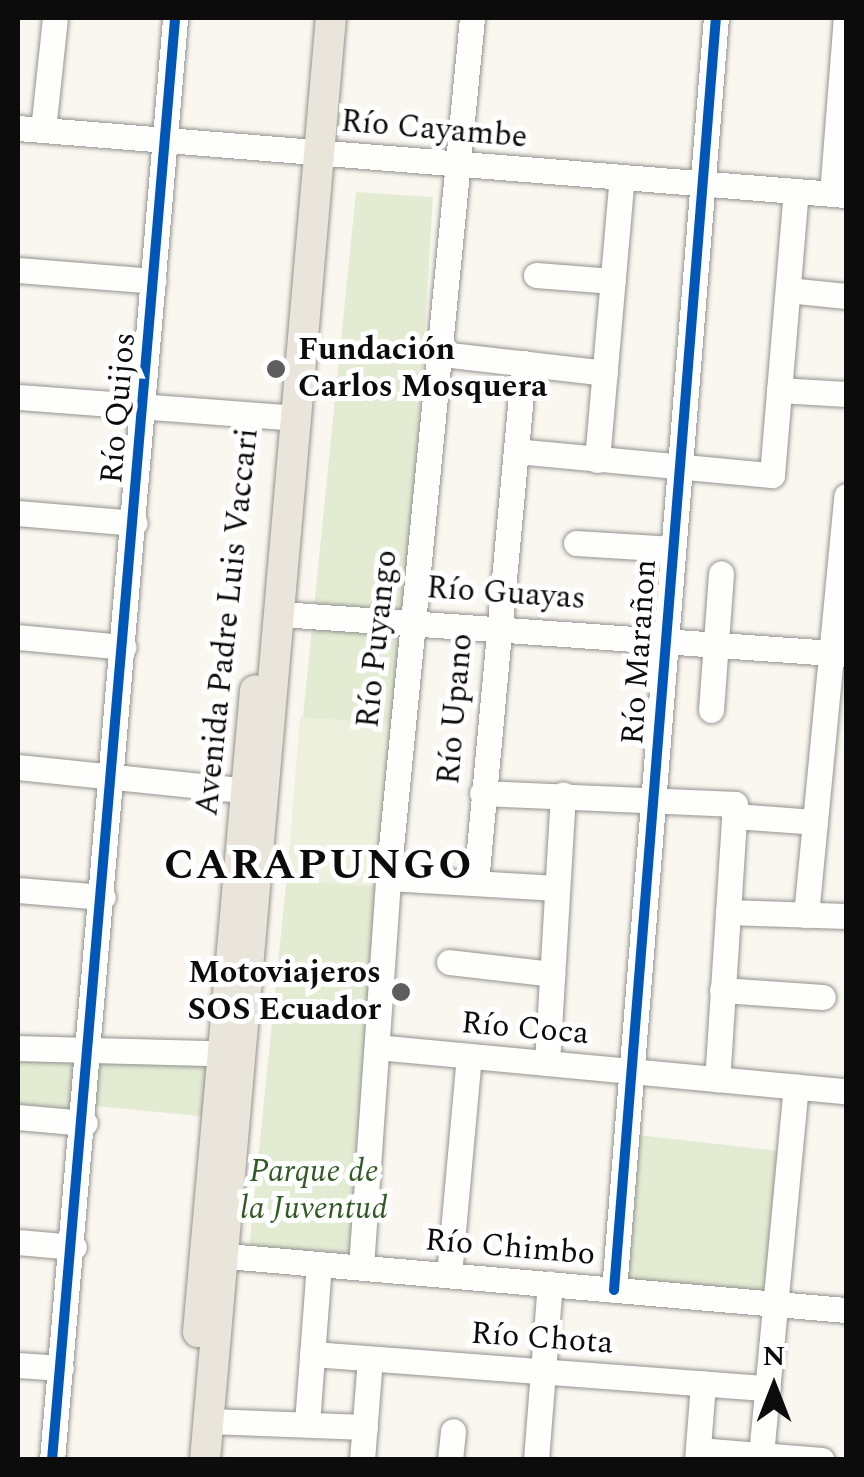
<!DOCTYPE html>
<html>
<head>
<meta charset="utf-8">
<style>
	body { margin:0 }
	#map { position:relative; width:864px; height:1477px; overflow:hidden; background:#faf7f0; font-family:Spectral,serif }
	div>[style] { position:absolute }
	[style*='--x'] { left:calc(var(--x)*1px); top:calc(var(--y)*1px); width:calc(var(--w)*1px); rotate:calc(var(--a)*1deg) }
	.green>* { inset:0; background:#e3ebd3 }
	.pitch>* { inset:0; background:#ecf0dc }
	.roads { filter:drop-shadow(0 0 2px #93928f) drop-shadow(0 0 2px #93928f) }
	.minor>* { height:25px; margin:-12.5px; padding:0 12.5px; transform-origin:12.5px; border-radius:12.5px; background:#fefefd }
	.major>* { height:30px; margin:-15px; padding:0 15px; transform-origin:15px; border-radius:15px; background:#e9e5da }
	.cycleway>* { height:10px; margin:-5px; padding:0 5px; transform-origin:5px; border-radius:5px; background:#0057b8 }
	.dots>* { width:28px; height:28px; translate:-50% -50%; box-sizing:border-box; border:5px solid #fff; border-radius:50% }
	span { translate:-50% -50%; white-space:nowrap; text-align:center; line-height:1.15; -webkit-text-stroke:10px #fff; paint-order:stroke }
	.street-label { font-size:32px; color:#0c0c0c }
	.poi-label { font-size:32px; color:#0c0c0c; font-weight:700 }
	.left { translate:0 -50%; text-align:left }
	.right { translate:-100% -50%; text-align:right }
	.park-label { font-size:32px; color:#325a25; font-style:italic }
	.district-label { font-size:42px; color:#0c0c0c; font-weight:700; letter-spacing:2.5px }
	.frame { position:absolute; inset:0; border:20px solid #0c0c0c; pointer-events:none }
	.north { position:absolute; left:724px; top:1337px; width:100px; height:100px; -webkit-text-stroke:8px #fff; paint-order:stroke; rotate:0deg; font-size:28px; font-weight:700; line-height:40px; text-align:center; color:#0c0c0c }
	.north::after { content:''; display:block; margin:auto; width:35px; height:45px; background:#0c0c0c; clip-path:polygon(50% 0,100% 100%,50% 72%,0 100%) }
</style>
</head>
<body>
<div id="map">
	<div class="green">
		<i style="clip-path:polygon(356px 192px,433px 197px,368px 1260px,249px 1250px)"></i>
		<i style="clip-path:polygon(18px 1056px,80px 1056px,74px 1116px,18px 1111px)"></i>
		<i style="clip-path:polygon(98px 1056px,213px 1061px,209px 1117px,95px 1106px)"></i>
		<i style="clip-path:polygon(629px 1134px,788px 1152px,776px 1299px,622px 1288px)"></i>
	</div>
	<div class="pitch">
		<i style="clip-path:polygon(300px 717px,392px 724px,378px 887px,287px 880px)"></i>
	</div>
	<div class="roads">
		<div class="minor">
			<i style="--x:18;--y:128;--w:831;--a:4.63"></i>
			<i style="--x:43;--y:130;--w:113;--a:-83.9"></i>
			<i style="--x:832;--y:194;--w:177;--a:-85.5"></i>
			<i style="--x:18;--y:270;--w:136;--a:4.6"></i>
			<i style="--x:536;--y:275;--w:77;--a:4.5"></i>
			<i style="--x:788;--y:290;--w:58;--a:5.9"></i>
			<i style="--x:442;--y:354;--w:164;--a:6.6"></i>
			<i style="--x:779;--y:390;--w:67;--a:3.4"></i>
			<i style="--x:18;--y:397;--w:268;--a:4.3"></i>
			<i style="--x:516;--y:451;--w:257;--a:5.4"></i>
			<i style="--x:772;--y:475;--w:285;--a:-85.2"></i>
			<i style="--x:597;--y:460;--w:284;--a:-85"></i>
			<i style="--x:18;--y:513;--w:117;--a:4.9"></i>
			<i style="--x:576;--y:543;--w:97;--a:3.5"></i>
			<i style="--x:281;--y:614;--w:566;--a:4.05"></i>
			<i style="--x:18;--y:637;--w:106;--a:5.4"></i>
			<i style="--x:711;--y:710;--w:137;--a:-85.8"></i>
			<i style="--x:18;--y:767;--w:244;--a:5.9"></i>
			<i style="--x:482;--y:793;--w:253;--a:2.5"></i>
			<i style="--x:735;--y:804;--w:276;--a:93.7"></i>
			<i style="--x:734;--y:816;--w:81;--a:4.2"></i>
			<i style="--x:388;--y:878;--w:169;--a:3.4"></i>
			<i style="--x:476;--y:882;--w:521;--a:-84.72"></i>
			<i style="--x:18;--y:890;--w:85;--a:4.7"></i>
			<i style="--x:728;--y:912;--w:118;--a:1.9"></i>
			<i style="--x:806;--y:915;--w:421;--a:-84.5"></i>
			<i style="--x:449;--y:962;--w:104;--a:6.6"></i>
			<i style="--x:722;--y:990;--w:101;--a:4"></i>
			<i style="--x:377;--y:1047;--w:471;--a:5.4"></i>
			<i style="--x:18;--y:1048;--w:224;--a:1.5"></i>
			<i style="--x:547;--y:1063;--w:269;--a:-86.6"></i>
			<i style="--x:18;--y:1117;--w:67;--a:5.1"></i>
			<i style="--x:18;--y:1242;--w:56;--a:5.1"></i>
			<i style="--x:227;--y:1256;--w:621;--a:4.99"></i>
			<i style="--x:361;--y:1267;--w:390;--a:-86"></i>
			<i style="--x:388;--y:878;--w:864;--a:-84.42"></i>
			<i style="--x:449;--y:1275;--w:220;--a:-84.8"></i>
			<i style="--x:614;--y:1290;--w:1276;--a:-85.42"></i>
			<i style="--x:312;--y:1354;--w:457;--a:4.3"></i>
			<i style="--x:18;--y:1365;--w:43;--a:4"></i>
			<i style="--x:209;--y:1421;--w:156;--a:2.2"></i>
			<i style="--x:307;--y:1423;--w:159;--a:-85.7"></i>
			<i style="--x:698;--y:1450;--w:124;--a:4.6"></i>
			<i style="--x:761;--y:1455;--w:370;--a:-84.6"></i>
			<i style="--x:52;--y:1460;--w:1447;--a:-85.12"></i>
			<i style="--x:362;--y:1460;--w:101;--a:-85.5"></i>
			<i style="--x:450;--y:1460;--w:29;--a:-84"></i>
			<i style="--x:536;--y:1460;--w:177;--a:-85.5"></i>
			<i style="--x:697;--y:1460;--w:77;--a:-85.5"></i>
		</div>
		<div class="major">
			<i style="--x:198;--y:1332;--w:644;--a:-84.92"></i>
			<i style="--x:205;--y:1460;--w:1447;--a:-85.01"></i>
		</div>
	</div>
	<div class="cycleway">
		<i style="--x:614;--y:1290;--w:1276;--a:-85.42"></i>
		<i style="--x:52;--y:1460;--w:1447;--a:-85.12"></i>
	</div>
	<div class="dots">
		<i style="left:276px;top:369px;background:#5f5e5c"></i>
		<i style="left:401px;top:992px;background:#5f5e5c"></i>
	</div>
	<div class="street-label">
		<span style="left:434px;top:130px;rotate:5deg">Río Cayambe</span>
		<span style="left:119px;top:408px;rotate:-85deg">Río Quijos</span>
		<span style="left:506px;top:594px;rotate:4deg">Río Guayas</span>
		<span style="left:228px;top:622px;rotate:-84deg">Avenida Padre Luis Vaccari</span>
		<span style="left:378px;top:639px;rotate:-84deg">Río Puyango</span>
		<span style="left:640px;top:652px;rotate:-86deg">Río Marañon</span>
		<span style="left:456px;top:709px;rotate:-85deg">Río Upano</span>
		<span style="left:525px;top:1029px;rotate:5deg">Río Coca</span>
		<span style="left:510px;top:1248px;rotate:5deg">Río Chimbo</span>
		<span style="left:542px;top:1339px;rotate:4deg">Río Chota</span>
	</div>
	<div class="poi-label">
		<span class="left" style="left:298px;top:369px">Fundación<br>Carlos Mosquera</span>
		<span class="right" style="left:381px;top:992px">Motoviajeros<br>SOS Ecuador</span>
	</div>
	<div class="park-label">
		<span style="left:314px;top:1191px">Parque de<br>la Juventud</span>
	</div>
	<div class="district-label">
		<span style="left:319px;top:866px">CARAPUNGO</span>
	</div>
	<div class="frame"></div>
	<div class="north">N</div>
</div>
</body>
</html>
